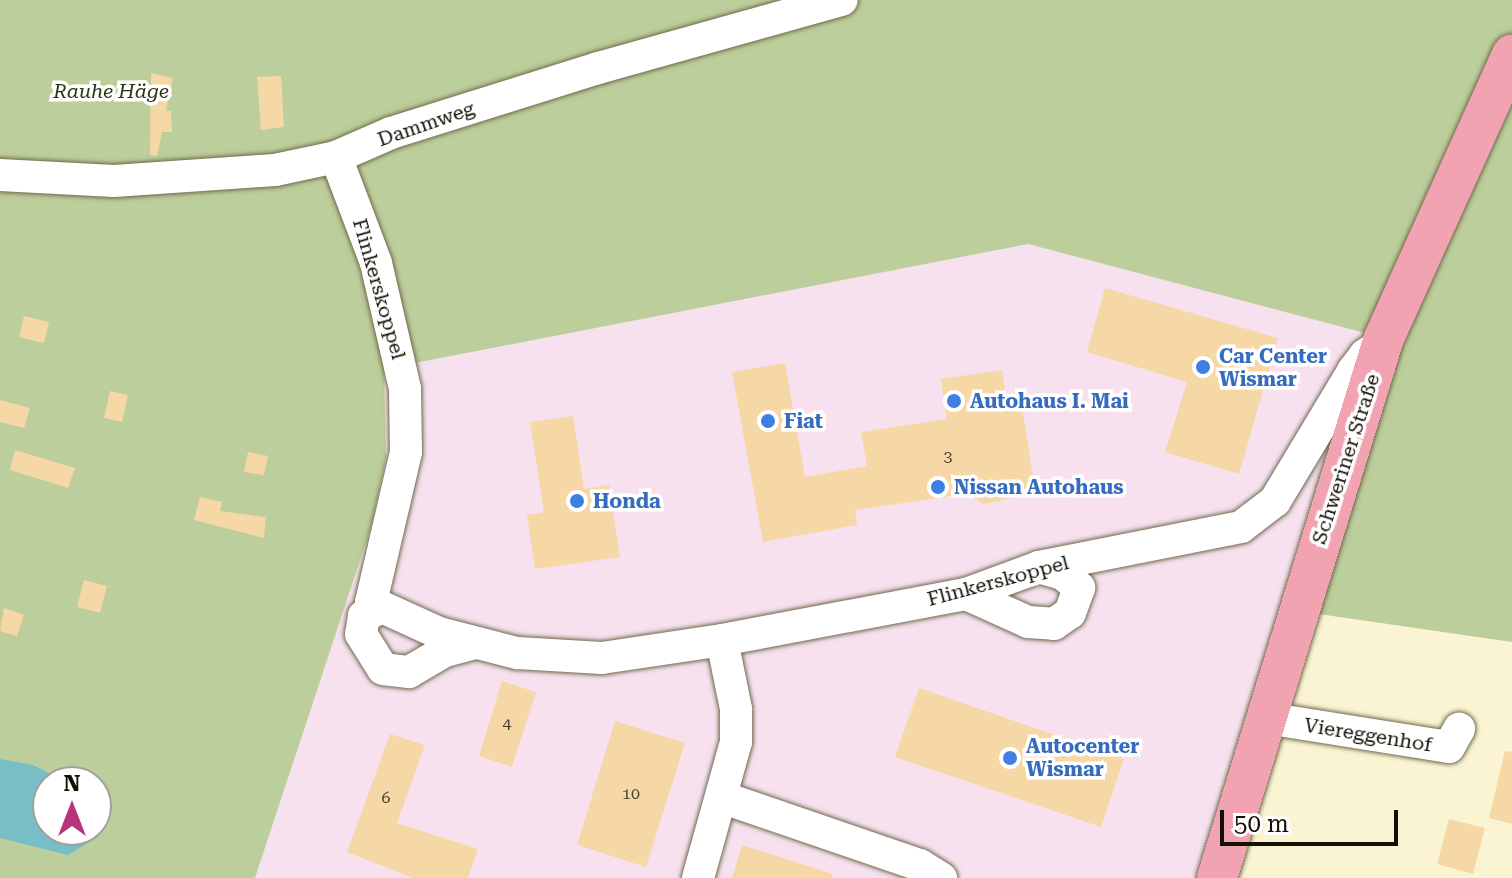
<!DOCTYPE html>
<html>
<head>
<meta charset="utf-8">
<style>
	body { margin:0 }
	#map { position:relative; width:1512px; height:878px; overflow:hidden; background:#faf4d2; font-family:"Roboto Serif",serif }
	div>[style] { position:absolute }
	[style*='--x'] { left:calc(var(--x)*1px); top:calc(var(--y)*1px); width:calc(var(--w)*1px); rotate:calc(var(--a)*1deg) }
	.industrial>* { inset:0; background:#f7e1ef }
	.green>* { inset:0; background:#bcce9b }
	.water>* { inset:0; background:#77bec7 }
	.building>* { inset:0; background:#f6d7a6 }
	.roads { filter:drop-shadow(0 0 2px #706a4d) drop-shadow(0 0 2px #706a4d) }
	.minor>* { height:32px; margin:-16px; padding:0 16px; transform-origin:16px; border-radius:16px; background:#fff }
	.major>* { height:40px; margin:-20px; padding:0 20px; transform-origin:20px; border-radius:20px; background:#f1a3b2 }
	.dots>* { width:22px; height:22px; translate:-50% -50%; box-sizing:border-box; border:4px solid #fff; border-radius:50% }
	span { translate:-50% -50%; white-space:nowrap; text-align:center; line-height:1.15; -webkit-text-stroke:7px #fff; paint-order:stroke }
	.number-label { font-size:16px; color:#4c422e }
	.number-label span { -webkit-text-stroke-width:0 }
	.park-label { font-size:20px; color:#2a360f; font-style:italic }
	.street-label { font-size:20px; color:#131106 }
	.shop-label { font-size:20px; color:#366cbe; font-weight:700 }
	.left { translate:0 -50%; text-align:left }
	.north { position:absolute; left:32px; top:766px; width:80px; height:80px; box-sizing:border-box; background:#fff; border:2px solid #a1a09b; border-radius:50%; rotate:0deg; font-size:22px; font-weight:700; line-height:32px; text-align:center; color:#131106 }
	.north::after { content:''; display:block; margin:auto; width:28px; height:36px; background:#b7347d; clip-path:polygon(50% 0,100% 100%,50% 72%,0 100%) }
	.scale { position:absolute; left:1220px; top:810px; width:178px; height:36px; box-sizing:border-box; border:4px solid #131106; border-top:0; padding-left:10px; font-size:24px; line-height:28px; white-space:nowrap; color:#131106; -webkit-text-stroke:6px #fff; paint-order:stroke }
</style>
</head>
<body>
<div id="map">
	<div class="industrial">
		<i style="clip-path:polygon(1020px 242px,1384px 338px,1220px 878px,255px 878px,372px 524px,386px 457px,384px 369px)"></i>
	</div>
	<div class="green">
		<i style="clip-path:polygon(evenodd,0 0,1512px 0,1512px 642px,1298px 611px,1384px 338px,1028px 244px,384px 369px,386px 457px,372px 524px,255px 878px,0 878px,0 0,48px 782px,96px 782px,96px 830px,48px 830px,48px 782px)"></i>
	</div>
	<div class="water">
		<i style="clip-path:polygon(0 759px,33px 765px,67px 782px,48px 782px,48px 830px,96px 830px,96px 803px,103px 810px,99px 836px,68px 855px,0 838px)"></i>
	</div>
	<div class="building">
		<i style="clip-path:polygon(151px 73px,173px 78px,166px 111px,171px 111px,172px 132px,162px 132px,157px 156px,150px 155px)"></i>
		<i style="clip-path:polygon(281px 76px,284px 127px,261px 130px,257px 77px)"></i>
		<i style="clip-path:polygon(1105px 288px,1278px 338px,1239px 474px,1165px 452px,1187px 382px,1087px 352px)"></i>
		<i style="clip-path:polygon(24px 316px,49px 322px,44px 343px,19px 337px)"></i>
		<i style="clip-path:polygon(785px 363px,805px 477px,867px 466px,861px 432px,947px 419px,941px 379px,1002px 370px,1008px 409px,1022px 407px,1034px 483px,1022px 496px,984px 504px,966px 494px,855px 510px,857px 525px,763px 542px,732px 372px)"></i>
		<i style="clip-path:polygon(110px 391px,128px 395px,122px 422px,104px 418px)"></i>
		<i style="clip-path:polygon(0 400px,30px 408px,24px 428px,0 422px)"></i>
		<i style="clip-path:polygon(573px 416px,584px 489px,609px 485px,620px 557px,535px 569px,527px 515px,544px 512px,530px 422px)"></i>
		<i style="clip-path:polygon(15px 450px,75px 468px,68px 488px,10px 470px)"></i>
		<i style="clip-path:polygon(248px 452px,268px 456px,264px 475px,244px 472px)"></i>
		<i style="clip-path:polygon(200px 497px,222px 502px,220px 511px,266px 517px,264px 538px,194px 520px)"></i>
		<i style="clip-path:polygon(84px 580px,107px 586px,100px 613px,77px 607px)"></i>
		<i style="clip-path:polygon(4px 608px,24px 615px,17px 636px,0 631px)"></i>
		<i style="clip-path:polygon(502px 681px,536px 692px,512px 767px,479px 756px)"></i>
		<i style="clip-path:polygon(919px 688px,1124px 759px,1101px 827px,895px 757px)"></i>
		<i style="clip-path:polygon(615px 721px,685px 743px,646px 867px,577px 845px)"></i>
		<i style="clip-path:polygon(390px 734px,425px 745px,397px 823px,478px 849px,468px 878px,413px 878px,347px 852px)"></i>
		<i style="clip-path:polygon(1505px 751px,1512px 752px,1512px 824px,1489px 818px)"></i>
		<i style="clip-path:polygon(1449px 819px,1485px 828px,1473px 874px,1437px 864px)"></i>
		<i style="clip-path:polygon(742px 845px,833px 874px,832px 878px,732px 878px)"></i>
	</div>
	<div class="roads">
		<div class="minor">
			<i style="--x:336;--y:157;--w:113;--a:69.3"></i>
			<i style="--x:376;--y:263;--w:129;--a:77"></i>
			<i style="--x:405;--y:389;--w:63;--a:89.1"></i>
			<i style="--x:406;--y:452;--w:154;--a:103.1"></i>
			<i style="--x:371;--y:602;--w:75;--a:24.5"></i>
			<i style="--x:439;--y:633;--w:81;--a:14.4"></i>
			<i style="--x:517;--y:653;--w:85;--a:3.4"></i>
			<i style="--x:602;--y:658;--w:121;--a:-8.5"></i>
			<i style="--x:722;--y:640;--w:248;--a:-10.7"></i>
			<i style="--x:966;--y:594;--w:78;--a:-20.3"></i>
			<i style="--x:1039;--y:567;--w:206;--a:-11.2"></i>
			<i style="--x:1241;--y:527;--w:43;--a:-37.4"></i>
			<i style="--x:1275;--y:501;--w:152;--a:-59"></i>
			<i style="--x:1353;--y:371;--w:20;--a:-53"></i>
			<i style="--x:1365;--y:355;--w:20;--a:-33"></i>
			<i style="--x:0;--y:175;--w:114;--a:3"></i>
			<i style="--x:114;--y:181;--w:161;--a:-3.9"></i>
			<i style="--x:275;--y:170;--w:62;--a:-12"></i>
			<i style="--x:336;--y:157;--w:60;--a:-23.6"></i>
			<i style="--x:391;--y:133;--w:217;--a:-17.4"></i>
			<i style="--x:598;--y:68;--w:253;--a:-15.6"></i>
			<i style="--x:966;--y:594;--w:68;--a:24.3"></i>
			<i style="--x:1028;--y:622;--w:26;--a:4"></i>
			<i style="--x:1054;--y:624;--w:19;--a:-35"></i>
			<i style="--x:1070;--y:613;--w:27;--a:-70"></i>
			<i style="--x:1079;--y:588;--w:21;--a:-139"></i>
			<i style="--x:1063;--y:574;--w:25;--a:-164"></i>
			<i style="--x:378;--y:609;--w:16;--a:153"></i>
			<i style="--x:364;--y:616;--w:18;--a:99"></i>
			<i style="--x:361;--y:634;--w:41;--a:57.8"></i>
			<i style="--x:383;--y:669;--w:26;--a:7"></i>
			<i style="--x:409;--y:672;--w:42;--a:-30.3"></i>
			<i style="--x:445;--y:651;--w:31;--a:-15"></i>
			<i style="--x:1266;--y:718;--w:185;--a:9"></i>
			<i style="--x:1449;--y:747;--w:21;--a:-61"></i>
			<i style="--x:724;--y:798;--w:207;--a:18.9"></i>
			<i style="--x:920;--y:865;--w:25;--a:32"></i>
			<i style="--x:698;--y:878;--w:141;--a:-74.4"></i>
			<i style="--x:736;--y:742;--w:33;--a:-90"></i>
			<i style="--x:736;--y:709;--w:70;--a:-101.5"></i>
		</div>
		<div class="major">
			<i style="--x:1217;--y:878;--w:565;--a:-72.82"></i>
			<i style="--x:1384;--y:338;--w:311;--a:-65.7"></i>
		</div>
	</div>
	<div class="dots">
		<i style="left:1203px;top:367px;background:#3f7fe0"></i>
		<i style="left:954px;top:401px;background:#3f7fe0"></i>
		<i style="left:768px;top:421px;background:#3f7fe0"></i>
		<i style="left:938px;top:487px;background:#3f7fe0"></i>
		<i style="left:577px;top:501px;background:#3f7fe0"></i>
		<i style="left:1010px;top:758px;background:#3f7fe0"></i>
	</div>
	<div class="number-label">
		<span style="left:948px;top:457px">3</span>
		<span style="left:507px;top:724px">4</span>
		<span style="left:631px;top:794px">10</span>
		<span style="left:386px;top:798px">6</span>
	</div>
	<div class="park-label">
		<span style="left:111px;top:91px">Rauhe Häge</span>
	</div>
	<div class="street-label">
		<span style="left:426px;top:124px;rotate:-19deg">Dammweg</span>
		<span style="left:379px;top:289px;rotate:74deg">Flinkerskoppel</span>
		<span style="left:1346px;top:459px;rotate:-72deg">Schweriner Straße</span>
		<span style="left:998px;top:581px;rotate:-15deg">Flinkerskoppel</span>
		<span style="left:1368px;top:735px;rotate:9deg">Viereggenhof</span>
	</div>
	<div class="shop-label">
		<span class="left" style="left:1219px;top:368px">Car Center<br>Wismar</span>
		<span class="left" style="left:970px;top:401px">Autohaus I. Mai</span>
		<span class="left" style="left:784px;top:421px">Fiat</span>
		<span class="left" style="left:954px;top:487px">Nissan Autohaus</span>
		<span class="left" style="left:593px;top:501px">Honda</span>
		<span class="left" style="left:1026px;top:758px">Autocenter<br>Wismar</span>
	</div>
	<div class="north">N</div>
	<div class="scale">50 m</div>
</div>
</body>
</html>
